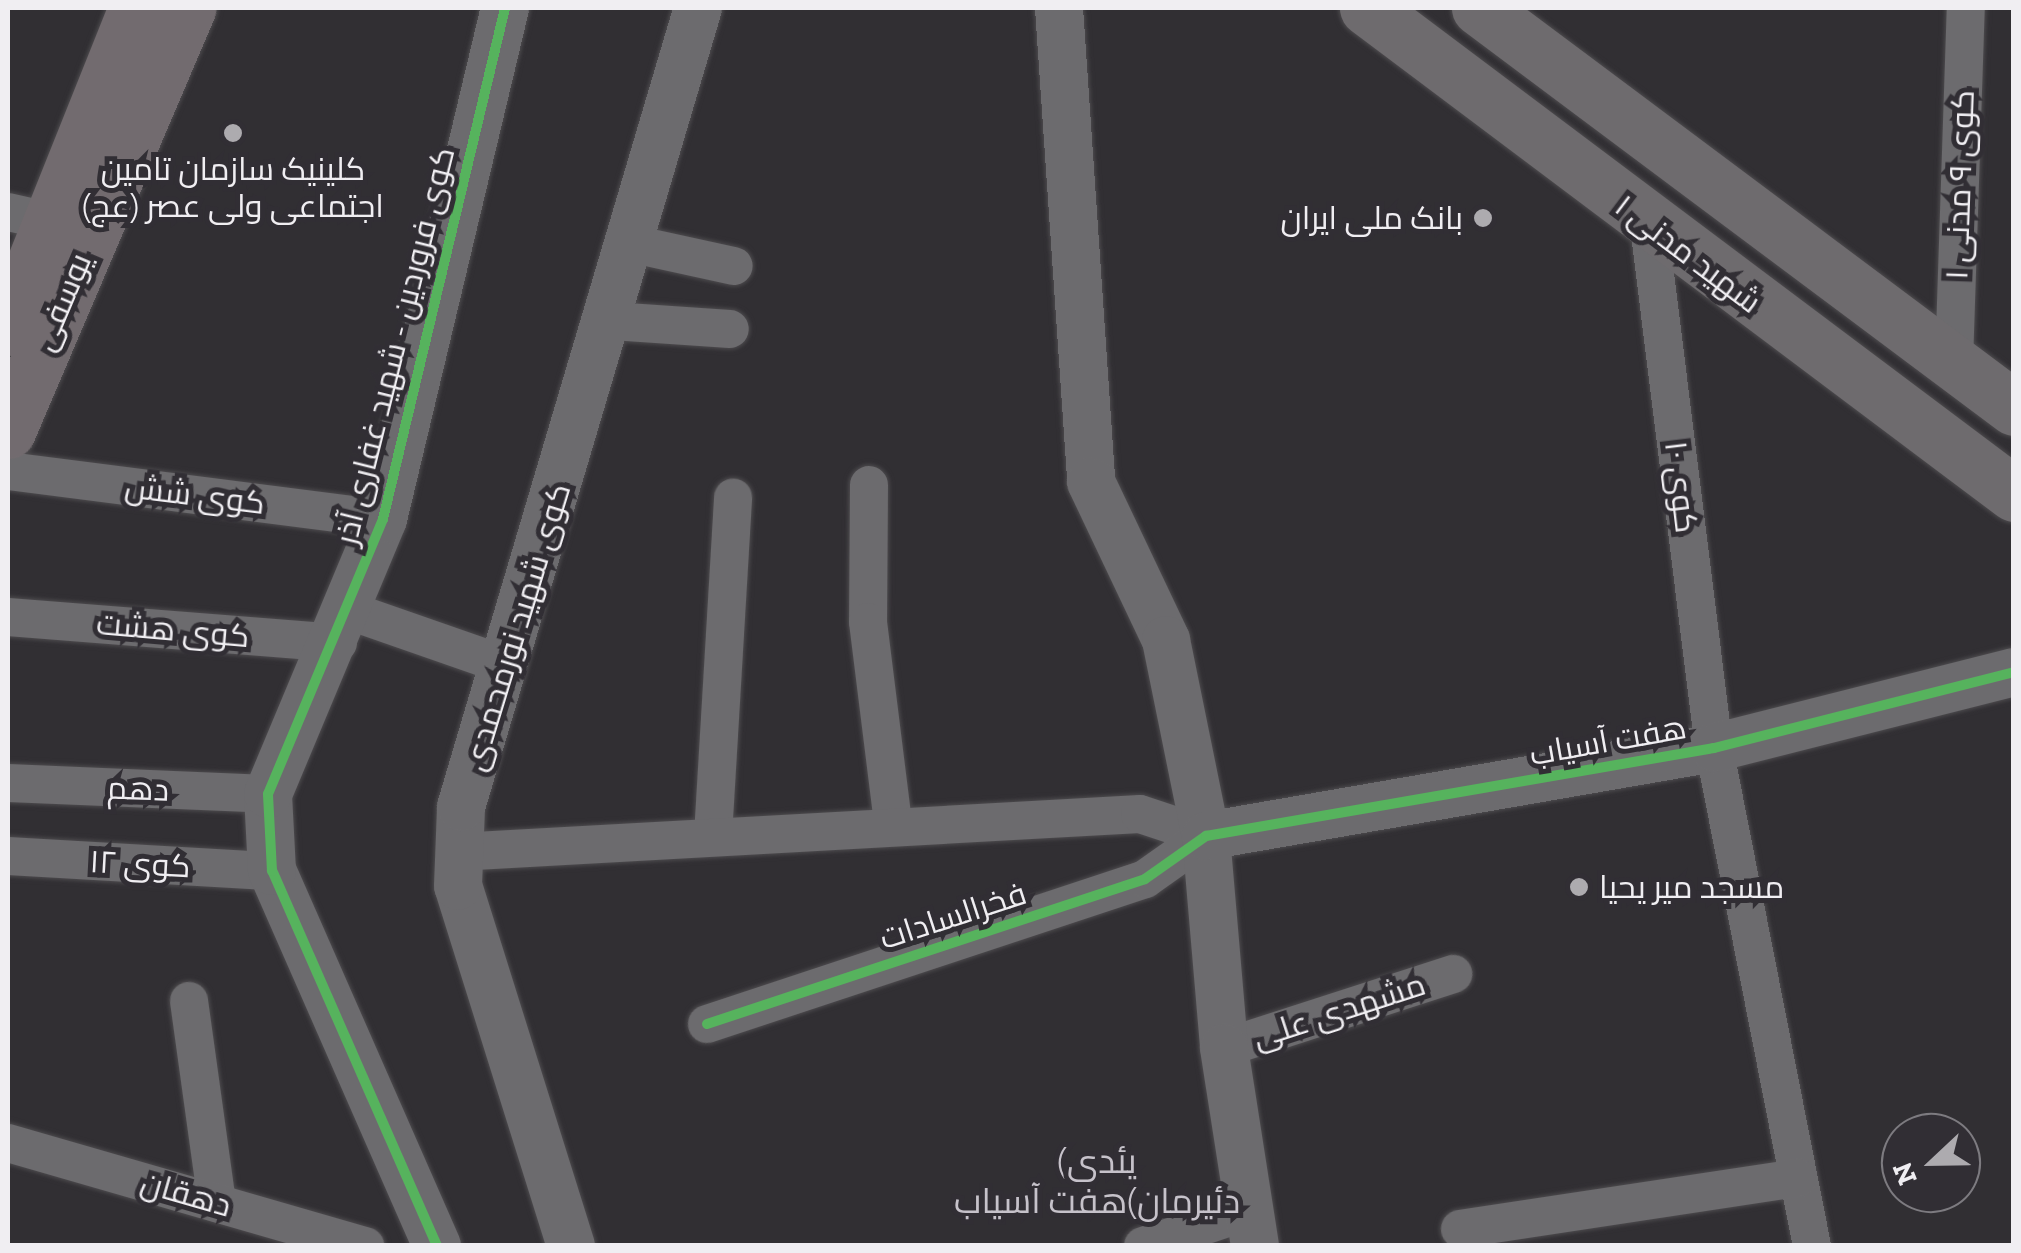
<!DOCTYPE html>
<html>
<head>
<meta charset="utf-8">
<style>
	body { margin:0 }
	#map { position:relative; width:2021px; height:1253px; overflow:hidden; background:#312f33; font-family:"Zilla Slab",Cairo,serif }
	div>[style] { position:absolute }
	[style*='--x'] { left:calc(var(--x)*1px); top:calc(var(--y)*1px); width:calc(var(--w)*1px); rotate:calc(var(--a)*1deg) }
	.roads { filter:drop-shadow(0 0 2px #4d4b4e) drop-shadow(0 0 2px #4d4b4e) }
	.minor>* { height:38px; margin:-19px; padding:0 19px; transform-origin:19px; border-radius:19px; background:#6c6b6e }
	.tertiary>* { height:48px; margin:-24px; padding:0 24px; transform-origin:24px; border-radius:24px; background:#6c6b6e }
	.secondary>* { height:55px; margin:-27.5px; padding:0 27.5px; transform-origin:27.5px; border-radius:27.5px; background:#6e6b6e }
	.primary>* { height:55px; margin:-27.5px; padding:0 27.5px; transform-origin:27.5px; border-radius:27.5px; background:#726b6f }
	.cycleway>* { height:10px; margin:-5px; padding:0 5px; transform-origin:5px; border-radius:5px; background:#56b35d }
	.dots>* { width:28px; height:28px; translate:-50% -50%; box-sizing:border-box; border:5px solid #312e34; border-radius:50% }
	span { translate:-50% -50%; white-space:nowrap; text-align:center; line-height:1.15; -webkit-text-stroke:10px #312e34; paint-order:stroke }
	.poi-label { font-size:32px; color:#f0eef2 }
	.right { translate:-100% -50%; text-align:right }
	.left { translate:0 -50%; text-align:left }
	.street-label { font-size:32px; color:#f0eef2 }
	.neighbourhood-label { font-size:35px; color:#c6c2ca }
	.frame { position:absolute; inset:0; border:10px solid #f0eef2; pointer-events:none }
	.north { position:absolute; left:1881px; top:1113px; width:100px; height:100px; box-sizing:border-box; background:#312e34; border:2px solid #7d7b80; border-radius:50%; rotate:248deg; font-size:28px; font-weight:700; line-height:40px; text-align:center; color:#f0eef2 }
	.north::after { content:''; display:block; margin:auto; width:35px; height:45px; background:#adabaf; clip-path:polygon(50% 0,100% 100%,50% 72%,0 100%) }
</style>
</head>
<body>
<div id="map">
	<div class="roads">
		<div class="minor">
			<i style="--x:8;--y:212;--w:46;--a:12.5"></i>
			<i style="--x:1649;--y:226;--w:526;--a:82.9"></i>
			<i style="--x:1714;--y:748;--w:508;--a:78.87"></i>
			<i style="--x:633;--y:244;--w:103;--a:12.3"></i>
			<i style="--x:612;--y:321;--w:118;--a:3.9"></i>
			<i style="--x:1954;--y:363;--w:355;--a:-88.1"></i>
			<i style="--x:8;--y:471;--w:378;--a:7.3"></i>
			<i style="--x:869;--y:485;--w:137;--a:90.4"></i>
			<i style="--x:868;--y:622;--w:204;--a:82.9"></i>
			<i style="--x:350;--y:611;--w:164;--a:19.2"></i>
			<i style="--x:8;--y:617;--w:331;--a:4.5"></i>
			<i style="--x:8;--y:783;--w:260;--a:2.4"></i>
			<i style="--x:713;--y:836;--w:339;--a:-86.6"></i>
			<i style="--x:457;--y:852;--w:684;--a:-3.18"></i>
			<i style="--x:1140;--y:814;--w:70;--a:18.4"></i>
			<i style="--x:8;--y:856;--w:264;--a:3.3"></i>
			<i style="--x:189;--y:1001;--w:204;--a:82.1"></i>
			<i style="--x:707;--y:1024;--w:461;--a:-18.3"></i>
			<i style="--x:1145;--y:879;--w:75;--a:-35.2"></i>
			<i style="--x:1224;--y:1048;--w:241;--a:-17.9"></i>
			<i style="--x:8;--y:1143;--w:372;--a:16.1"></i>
			<i style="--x:1460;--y:1229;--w:342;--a:-8.6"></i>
			<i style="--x:1143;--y:1246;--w:111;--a:-18.4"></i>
		</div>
		<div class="tertiary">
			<i style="--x:1059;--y:8;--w:475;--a:86.1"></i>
			<i style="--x:1091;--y:482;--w:175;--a:64.6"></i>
			<i style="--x:1166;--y:640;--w:200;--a:78.5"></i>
			<i style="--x:1206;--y:836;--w:213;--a:85.1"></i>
			<i style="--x:1224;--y:1048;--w:200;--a:81.1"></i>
			<i style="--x:1206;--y:836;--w:516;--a:-9.83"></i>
			<i style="--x:1714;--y:748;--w:309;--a:-14.2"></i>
			<i style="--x:437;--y:1246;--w:410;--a:-113.7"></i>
			<i style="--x:272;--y:871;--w:77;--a:-93"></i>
			<i style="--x:268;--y:794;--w:298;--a:-67.3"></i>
			<i style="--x:383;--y:519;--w:525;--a:-76.57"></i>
			<i style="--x:571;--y:1246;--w:377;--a:-107.4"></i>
			<i style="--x:458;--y:886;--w:79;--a:-87.8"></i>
			<i style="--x:461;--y:807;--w:833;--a:-73.48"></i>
		</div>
		<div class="secondary">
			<i style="--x:1367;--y:8;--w:809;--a:36.91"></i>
			<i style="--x:1479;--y:8;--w:668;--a:36.78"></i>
		</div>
		<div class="primary">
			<i style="--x:8;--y:328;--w:345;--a:-68.2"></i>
			<i style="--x:8;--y:431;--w:460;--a:-66.9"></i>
		</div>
	</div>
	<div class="cycleway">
		<i style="--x:707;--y:1024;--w:461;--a:-18.3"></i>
		<i style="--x:1145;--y:879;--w:75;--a:-35.2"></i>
		<i style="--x:1206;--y:836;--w:516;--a:-9.83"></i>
		<i style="--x:1714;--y:748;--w:309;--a:-14.2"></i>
		<i style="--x:437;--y:1246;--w:410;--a:-113.7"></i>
		<i style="--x:272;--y:871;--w:77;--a:-93"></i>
		<i style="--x:268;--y:794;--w:298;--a:-67.3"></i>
		<i style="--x:383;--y:519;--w:525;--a:-76.57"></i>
	</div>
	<div class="dots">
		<i style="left:233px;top:133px;background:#adabaf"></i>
		<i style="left:1483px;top:218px;background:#adabaf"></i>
		<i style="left:1579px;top:887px;background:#adabaf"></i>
	</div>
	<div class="poi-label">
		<span style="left:233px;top:188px">کلینیک سازمان تامین<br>اجتماعی ولی عصر (عج)</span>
		<span class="right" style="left:1463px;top:218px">بانک ملی ایران</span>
		<span class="left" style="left:1599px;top:887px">مسجد میر یحیا</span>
	</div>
	<div class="street-label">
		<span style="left:1960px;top:185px;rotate:-88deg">کوی ۹ مدنی ۱</span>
		<span style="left:1688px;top:254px;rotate:37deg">شهید مدنی ۱</span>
		<span style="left:62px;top:302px;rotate:-67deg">یوسفی</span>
		<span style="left:395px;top:346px;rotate:-76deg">کوی فروردین - شهید غفاری آذر</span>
		<span style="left:1681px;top:487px;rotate:83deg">کوی ۱۰</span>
		<span style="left:195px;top:495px;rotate:7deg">کوی شش</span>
		<span style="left:517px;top:627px;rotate:-73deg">کوی شهید نورمحمدی</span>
		<span style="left:173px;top:630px;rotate:5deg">کوی هشت</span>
		<span style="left:1608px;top:741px;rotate:-10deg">هفت آسیاب</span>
		<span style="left:138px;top:789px;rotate:2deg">دهم</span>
		<span style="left:140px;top:864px;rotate:3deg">کوی ۱۲</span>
		<span style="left:953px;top:916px;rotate:-18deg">فخرالسادات</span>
		<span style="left:1339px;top:1011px;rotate:-18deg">مشهدی علی</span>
		<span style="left:186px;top:1194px;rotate:16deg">دهقان</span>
	</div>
	<div class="neighbourhood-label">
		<span style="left:1097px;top:1181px">(یئدی<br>دئیرمان)هفت آسیاب</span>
	</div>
	<div class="frame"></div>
	<div class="north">N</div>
</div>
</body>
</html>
